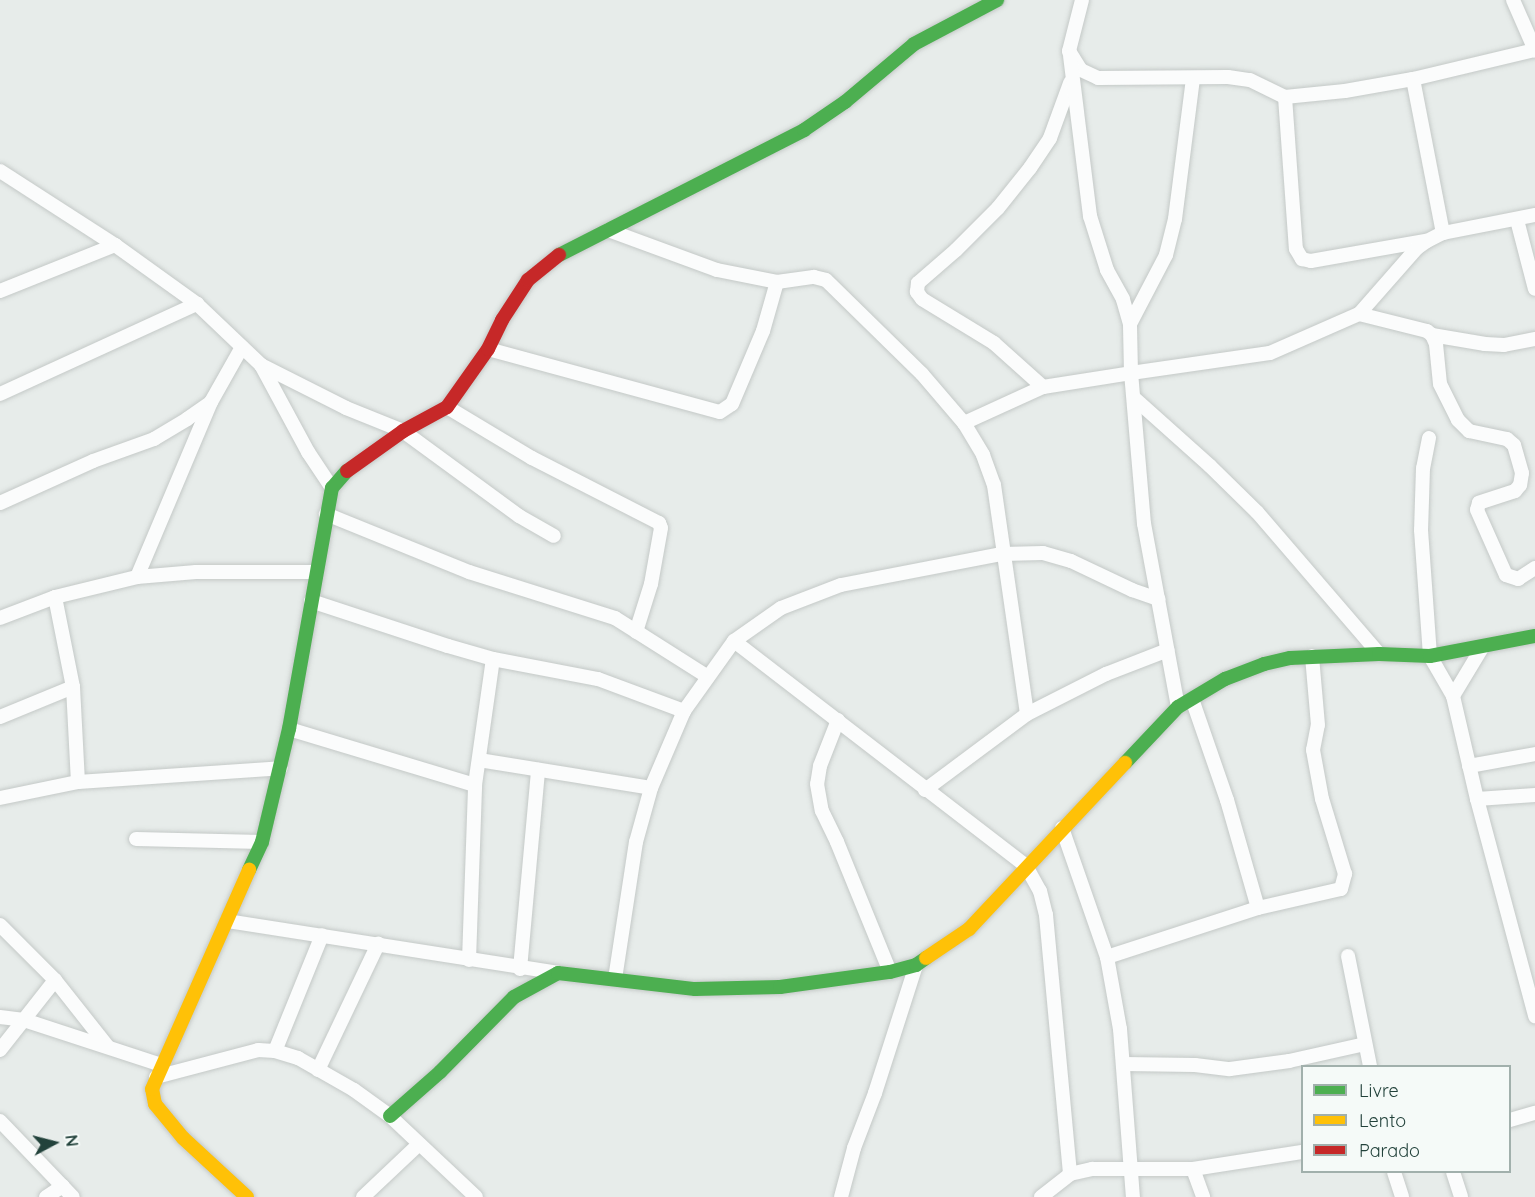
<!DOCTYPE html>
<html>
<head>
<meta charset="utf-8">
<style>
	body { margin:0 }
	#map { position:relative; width:1535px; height:1197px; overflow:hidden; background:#e7ecea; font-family:Quicksand,sans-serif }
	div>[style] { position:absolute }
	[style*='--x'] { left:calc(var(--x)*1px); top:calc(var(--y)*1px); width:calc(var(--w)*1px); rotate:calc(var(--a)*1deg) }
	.roads { filter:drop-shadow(0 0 2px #c4c9c7) drop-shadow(0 0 2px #c4c9c7) }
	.street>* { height:14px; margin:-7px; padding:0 7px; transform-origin:7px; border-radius:7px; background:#fbfcfc }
	.fast>* { height:14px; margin:-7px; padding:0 7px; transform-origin:7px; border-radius:7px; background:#4caf50 }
	.slow>* { height:14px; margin:-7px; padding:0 7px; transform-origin:7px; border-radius:7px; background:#ffc107 }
	.jam>* { height:14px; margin:-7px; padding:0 7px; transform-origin:7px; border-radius:7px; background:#c62828 }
	span { translate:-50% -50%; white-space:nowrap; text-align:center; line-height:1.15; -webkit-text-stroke:6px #f5faf8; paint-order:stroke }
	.legend { position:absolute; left:1301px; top:1065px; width:210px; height:108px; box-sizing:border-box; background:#f5faf8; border:2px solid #a1b0ac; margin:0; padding:8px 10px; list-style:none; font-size:18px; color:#22423b }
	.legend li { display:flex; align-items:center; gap:12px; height:30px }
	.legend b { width:30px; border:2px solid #a1b0ac }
	.north { position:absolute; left:24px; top:1113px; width:60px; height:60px; -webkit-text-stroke:4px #f5faf8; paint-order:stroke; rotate:83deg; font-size:16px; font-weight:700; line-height:24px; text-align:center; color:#22423b }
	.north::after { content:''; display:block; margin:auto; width:21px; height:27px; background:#22423b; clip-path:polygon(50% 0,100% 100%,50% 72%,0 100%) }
</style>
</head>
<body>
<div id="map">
	<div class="roads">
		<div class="street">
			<i style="--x:1082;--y:0;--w:53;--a:104.3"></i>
			<i style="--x:1069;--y:51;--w:22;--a:58"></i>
			<i style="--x:1081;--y:70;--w:19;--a:25"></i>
			<i style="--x:1098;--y:78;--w:130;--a:-0.4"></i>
			<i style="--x:1228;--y:77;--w:22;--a:8"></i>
			<i style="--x:1250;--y:80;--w:39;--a:26"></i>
			<i style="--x:1285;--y:97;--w:60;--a:-5.7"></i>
			<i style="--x:1345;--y:91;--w:69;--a:-10"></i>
			<i style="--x:1413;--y:79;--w:125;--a:-13.4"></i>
			<i style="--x:1513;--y:0;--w:55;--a:66.3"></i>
			<i style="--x:1413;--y:79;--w:157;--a:79"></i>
			<i style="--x:1285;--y:97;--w:152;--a:85.9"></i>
			<i style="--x:1296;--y:249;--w:12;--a:59"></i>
			<i style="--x:1302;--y:259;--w:9;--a:13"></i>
			<i style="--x:1311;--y:261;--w:116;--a:-10"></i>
			<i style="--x:0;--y:171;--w:137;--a:32.8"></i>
			<i style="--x:115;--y:245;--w:101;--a:35.7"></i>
			<i style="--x:197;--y:304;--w:88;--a:43.6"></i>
			<i style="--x:261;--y:365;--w:99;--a:61.6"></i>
			<i style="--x:308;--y:452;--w:43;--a:56.3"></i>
			<i style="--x:1517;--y:220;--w:71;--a:75.4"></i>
			<i style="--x:608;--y:230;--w:116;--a:20.2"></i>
			<i style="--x:717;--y:270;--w:61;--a:11.3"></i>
			<i style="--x:777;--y:282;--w:37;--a:-8"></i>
			<i style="--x:814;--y:277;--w:12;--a:14"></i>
			<i style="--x:826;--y:280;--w:134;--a:44.4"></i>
			<i style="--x:922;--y:374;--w:65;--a:49.4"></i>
			<i style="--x:964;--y:423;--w:37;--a:59"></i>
			<i style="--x:983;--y:455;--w:32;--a:70"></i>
			<i style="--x:994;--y:485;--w:231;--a:81.8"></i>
			<i style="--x:0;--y:291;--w:124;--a:-21.8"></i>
			<i style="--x:1359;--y:314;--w:70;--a:14"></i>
			<i style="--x:1427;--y:331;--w:6;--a:39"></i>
			<i style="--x:1432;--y:335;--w:54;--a:9.6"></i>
			<i style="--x:1485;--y:344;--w:19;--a:3"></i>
			<i style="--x:1504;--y:345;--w:32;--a:-11"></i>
			<i style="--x:1130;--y:324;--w:78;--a:-62.4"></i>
			<i style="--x:1166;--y:255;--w:37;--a:-76"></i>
			<i style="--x:1175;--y:219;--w:141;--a:-82.7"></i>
			<i style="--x:1432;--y:335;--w:10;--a:66"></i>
			<i style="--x:1436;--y:344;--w:40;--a:84.3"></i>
			<i style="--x:1440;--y:384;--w:40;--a:63.4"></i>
			<i style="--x:1458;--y:420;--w:16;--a:45"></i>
			<i style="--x:1469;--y:431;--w:39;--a:12"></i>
			<i style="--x:1507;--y:439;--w:9;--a:41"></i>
			<i style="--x:1514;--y:445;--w:29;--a:74"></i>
			<i style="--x:1522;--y:473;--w:12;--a:99"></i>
			<i style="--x:1520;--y:485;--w:8;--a:130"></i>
			<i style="--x:1515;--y:491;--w:38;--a:162"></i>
			<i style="--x:1479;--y:503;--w:7;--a:106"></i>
			<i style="--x:1477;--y:510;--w:71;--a:66"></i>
			<i style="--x:1506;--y:575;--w:13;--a:18"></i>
			<i style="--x:1518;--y:579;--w:20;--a:-33"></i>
			<i style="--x:488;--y:349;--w:240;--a:15.2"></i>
			<i style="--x:720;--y:412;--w:14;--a:-34"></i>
			<i style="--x:732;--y:404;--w:79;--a:-67"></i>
			<i style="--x:763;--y:331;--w:51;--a:-74.1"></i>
			<i style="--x:261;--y:365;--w:95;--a:26.8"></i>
			<i style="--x:346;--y:408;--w:61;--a:22"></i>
			<i style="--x:403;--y:431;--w:144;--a:36.2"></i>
			<i style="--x:519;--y:516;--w:40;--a:29.7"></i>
			<i style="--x:1043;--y:387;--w:66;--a:-138.1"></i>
			<i style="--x:994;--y:343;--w:84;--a:-148.6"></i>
			<i style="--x:922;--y:299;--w:9;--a:-126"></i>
			<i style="--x:917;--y:292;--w:9;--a:-84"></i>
			<i style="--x:918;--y:283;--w:50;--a:-41"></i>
			<i style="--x:956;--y:250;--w:59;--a:-45"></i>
			<i style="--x:998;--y:208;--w:51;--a:-51.3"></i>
			<i style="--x:1030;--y:168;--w:36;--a:-56"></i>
			<i style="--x:1050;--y:138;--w:59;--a:-70"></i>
			<i style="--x:0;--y:394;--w:217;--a:-24.6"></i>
			<i style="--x:1134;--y:398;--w:102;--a:41.8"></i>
			<i style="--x:1210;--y:466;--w:66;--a:44.4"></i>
			<i style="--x:1257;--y:512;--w:187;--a:49.3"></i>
			<i style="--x:447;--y:407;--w:99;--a:31"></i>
			<i style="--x:532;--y:458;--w:143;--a:27.1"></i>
			<i style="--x:659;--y:523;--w:5;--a:68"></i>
			<i style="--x:661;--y:528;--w:57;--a:100.1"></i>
			<i style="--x:651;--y:584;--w:50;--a:107.4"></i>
			<i style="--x:964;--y:423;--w:87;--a:-24.5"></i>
			<i style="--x:1043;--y:387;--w:89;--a:-9"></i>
			<i style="--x:1131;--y:373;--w:49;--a:-91.2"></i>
			<i style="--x:1130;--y:324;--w:26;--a:-106"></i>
			<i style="--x:1123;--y:299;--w:33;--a:-119"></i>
			<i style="--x:1107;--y:270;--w:57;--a:-107.5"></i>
			<i style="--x:1090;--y:216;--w:161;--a:-97.1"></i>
			<i style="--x:1429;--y:438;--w:31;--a:101"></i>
			<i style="--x:1423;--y:468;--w:62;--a:91.8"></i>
			<i style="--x:1421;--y:530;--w:126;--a:85.9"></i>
			<i style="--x:1430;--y:656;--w:46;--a:60.1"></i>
			<i style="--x:1453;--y:696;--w:106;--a:76.9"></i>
			<i style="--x:1477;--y:799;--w:225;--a:75"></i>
			<i style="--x:0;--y:503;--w:102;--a:-24.3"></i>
			<i style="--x:93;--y:461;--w:65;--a:-19.8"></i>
			<i style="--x:154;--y:439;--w:39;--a:-31"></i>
			<i style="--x:187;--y:419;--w:29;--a:-35"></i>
			<i style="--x:211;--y:402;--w:63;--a:-60.6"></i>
			<i style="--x:326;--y:514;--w:154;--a:22.1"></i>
			<i style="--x:469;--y:572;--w:153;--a:17.5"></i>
			<i style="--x:615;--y:618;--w:110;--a:32.4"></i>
			<i style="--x:137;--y:577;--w:190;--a:-67.1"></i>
			<i style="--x:55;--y:597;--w:92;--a:78.7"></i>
			<i style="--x:73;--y:687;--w:95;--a:87"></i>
			<i style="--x:311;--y:601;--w:144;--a:18.2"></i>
			<i style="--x:448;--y:646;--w:47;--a:16.1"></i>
			<i style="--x:493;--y:659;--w:107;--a:10.8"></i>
			<i style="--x:598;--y:679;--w:92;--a:20.4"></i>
			<i style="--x:0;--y:618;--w:59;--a:-20.9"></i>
			<i style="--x:55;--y:597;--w:84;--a:-13.7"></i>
			<i style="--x:137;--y:577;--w:59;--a:-4.8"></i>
			<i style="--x:196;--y:572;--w:119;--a:0"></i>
			<i style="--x:734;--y:641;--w:369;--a:37.6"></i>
			<i style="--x:1026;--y:866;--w:29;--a:61"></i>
			<i style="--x:1040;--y:891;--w:25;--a:76"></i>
			<i style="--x:1046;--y:915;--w:260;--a:84.7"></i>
			<i style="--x:1453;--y:696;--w:58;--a:-59"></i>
			<i style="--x:1192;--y:699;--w:107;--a:70.9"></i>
			<i style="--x:1227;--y:800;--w:112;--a:74"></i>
			<i style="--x:1178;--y:707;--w:186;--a:-100.5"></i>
			<i style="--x:1144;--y:524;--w:152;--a:-94.9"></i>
			<i style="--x:1131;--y:373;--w:140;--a:-8.2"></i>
			<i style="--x:1270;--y:353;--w:97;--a:-23.7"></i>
			<i style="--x:1359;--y:314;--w:88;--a:-48.7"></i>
			<i style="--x:1417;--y:248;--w:12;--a:-35"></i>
			<i style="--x:1427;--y:241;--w:18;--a:-27"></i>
			<i style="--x:1443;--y:233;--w:94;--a:-11.1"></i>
			<i style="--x:0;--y:717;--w:79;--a:-22.3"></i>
			<i style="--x:838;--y:720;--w:49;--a:111.4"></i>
			<i style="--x:820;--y:766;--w:18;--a:99"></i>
			<i style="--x:817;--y:784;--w:27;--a:80"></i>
			<i style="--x:822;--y:811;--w:34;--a:64"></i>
			<i style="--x:837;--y:842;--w:140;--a:67.8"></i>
			<i style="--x:289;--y:729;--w:194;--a:16.8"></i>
			<i style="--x:479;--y:760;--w:174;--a:9.2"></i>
			<i style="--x:1469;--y:766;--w:67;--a:-10.3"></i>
			<i style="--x:925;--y:790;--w:127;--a:-36.7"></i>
			<i style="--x:1027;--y:714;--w:89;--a:-26.9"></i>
			<i style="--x:1106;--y:674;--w:66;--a:-21.2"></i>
			<i style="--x:0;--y:798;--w:80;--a:-11.6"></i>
			<i style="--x:78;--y:782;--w:203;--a:-3.9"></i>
			<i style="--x:1477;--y:799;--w:58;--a:-3.9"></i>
			<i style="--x:1062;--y:828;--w:137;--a:70.8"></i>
			<i style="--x:1107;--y:957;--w:73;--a:79.8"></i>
			<i style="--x:1120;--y:1029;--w:169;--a:85.6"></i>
			<i style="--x:136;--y:839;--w:126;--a:1.4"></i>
			<i style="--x:227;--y:921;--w:335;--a:8.9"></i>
			<i style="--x:0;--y:925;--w:78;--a:45"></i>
			<i style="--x:55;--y:980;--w:85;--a:51.7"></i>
			<i style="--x:1348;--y:956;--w:112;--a:78.7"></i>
			<i style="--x:1107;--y:957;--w:159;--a:-18"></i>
			<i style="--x:1258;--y:908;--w:85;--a:-12.9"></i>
			<i style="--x:1341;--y:889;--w:16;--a:-75"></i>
			<i style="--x:1345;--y:874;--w:78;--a:-107"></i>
			<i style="--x:1322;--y:799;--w:50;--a:-100.4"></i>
			<i style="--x:1313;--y:750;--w:25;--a:-79"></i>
			<i style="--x:1318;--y:725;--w:69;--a:-95"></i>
			<i style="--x:469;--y:960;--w:175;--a:-88"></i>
			<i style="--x:475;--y:785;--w:127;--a:-81.9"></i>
			<i style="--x:520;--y:969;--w:200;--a:-84.8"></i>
			<i style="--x:615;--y:979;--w:139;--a:-81.3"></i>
			<i style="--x:636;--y:842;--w:56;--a:-74.5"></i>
			<i style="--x:651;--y:788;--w:84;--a:-66.8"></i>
			<i style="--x:684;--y:711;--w:86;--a:-54.5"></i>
			<i style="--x:734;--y:641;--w:57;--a:-35.1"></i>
			<i style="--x:781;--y:608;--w:64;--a:-21"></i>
			<i style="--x:841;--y:585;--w:164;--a:-10.9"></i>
			<i style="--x:1002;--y:554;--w:41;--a:-1.4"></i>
			<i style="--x:1043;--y:553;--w:29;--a:16"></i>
			<i style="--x:1071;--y:561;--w:68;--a:25.4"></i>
			<i style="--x:1132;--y:590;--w:28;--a:19"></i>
			<i style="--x:0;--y:1017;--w:24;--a:7"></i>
			<i style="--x:24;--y:1020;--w:145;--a:18.1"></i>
			<i style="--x:0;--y:1050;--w:89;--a:-51.8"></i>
			<i style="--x:275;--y:1051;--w:125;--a:-67.9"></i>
			<i style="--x:1124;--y:1064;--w:71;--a:0.8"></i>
			<i style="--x:1195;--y:1065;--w:35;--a:7"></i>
			<i style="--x:1230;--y:1069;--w:60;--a:-7.7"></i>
			<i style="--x:1289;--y:1061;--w:78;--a:-12.6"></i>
			<i style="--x:318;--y:1070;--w:140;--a:-64.5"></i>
			<i style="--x:156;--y:1077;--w:106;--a:-14.8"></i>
			<i style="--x:258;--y:1050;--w:17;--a:3"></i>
			<i style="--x:275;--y:1051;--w:24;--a:17"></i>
			<i style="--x:298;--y:1058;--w:64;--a:29.7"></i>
			<i style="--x:354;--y:1090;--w:44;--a:35.8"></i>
			<i style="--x:390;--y:1116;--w:118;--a:43.3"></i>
			<i style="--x:1510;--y:1120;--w:26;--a:-16"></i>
			<i style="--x:0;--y:1121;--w:105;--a:46.2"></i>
			<i style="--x:1193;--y:1169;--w:30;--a:70"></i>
			<i style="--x:1394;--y:1172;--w:26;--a:72"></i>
			<i style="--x:1453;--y:1172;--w:26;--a:72"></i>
			<i style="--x:46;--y:1197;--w:20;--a:-33"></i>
			<i style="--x:363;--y:1197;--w:77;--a:-43.4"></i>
			<i style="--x:841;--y:1197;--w:51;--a:-75.1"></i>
			<i style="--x:854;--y:1148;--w:59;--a:-69.1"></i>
			<i style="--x:875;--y:1093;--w:134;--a:-72.2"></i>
			<i style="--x:1041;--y:1197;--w:37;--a:-38"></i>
			<i style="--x:1070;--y:1174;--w:23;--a:-13"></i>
			<i style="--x:1092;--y:1169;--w:101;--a:0"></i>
			<i style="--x:1193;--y:1169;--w:110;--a:-8.9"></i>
		</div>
		<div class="fast">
			<i style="--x:559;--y:255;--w:275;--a:-27"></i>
			<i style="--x:804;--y:130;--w:50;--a:-34.3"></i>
			<i style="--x:845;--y:102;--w:90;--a:-40"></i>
			<i style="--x:914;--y:44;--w:94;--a:-27.9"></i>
			<i style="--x:1125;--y:763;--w:77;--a:-46.6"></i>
			<i style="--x:1178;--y:707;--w:55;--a:-30.8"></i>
			<i style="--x:1225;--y:679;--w:42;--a:-21"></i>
			<i style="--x:1264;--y:664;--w:27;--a:-13"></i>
			<i style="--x:1290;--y:658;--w:89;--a:-2.6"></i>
			<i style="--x:1379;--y:654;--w:51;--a:2.2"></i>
			<i style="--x:1430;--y:656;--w:107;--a:-10.8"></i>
			<i style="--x:249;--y:870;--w:31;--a:-65"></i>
			<i style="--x:262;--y:842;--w:116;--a:-76.6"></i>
			<i style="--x:289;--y:729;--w:245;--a:-79.9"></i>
			<i style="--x:332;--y:488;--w:23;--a:-49"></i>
			<i style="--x:390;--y:1116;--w:67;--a:-41.3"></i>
			<i style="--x:440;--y:1072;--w:105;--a:-45.4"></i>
			<i style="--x:514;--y:997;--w:50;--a:-28.6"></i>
			<i style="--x:558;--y:973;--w:138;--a:6.7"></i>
			<i style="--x:695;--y:989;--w:85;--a:-1.3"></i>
			<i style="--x:780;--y:987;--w:111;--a:-7.8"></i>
			<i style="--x:890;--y:972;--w:27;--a:-15"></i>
			<i style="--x:916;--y:965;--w:12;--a:-35"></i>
		</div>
		<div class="slow">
			<i style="--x:926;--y:958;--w:52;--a:-34"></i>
			<i style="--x:969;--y:929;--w:228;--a:-46.8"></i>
			<i style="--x:247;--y:1197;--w:87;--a:-137.3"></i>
			<i style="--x:183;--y:1138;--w:44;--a:-129.5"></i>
			<i style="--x:155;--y:1104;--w:15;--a:-101"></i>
			<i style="--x:152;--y:1089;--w:240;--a:-66.1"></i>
		</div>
		<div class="jam">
			<i style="--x:347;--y:471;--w:69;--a:-35.5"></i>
			<i style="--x:403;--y:431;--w:50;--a:-28.6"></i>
			<i style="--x:447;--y:407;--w:71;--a:-54.7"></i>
			<i style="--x:488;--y:349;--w:32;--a:-64"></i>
			<i style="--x:502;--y:320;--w:48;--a:-57"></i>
			<i style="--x:528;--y:280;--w:40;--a:-39"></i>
		</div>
	</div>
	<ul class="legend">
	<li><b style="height:8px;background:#4caf50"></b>Livre</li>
	<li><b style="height:8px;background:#ffc107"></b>Lento</li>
	<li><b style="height:8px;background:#c62828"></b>Parado</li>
	</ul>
	<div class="north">N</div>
</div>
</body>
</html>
